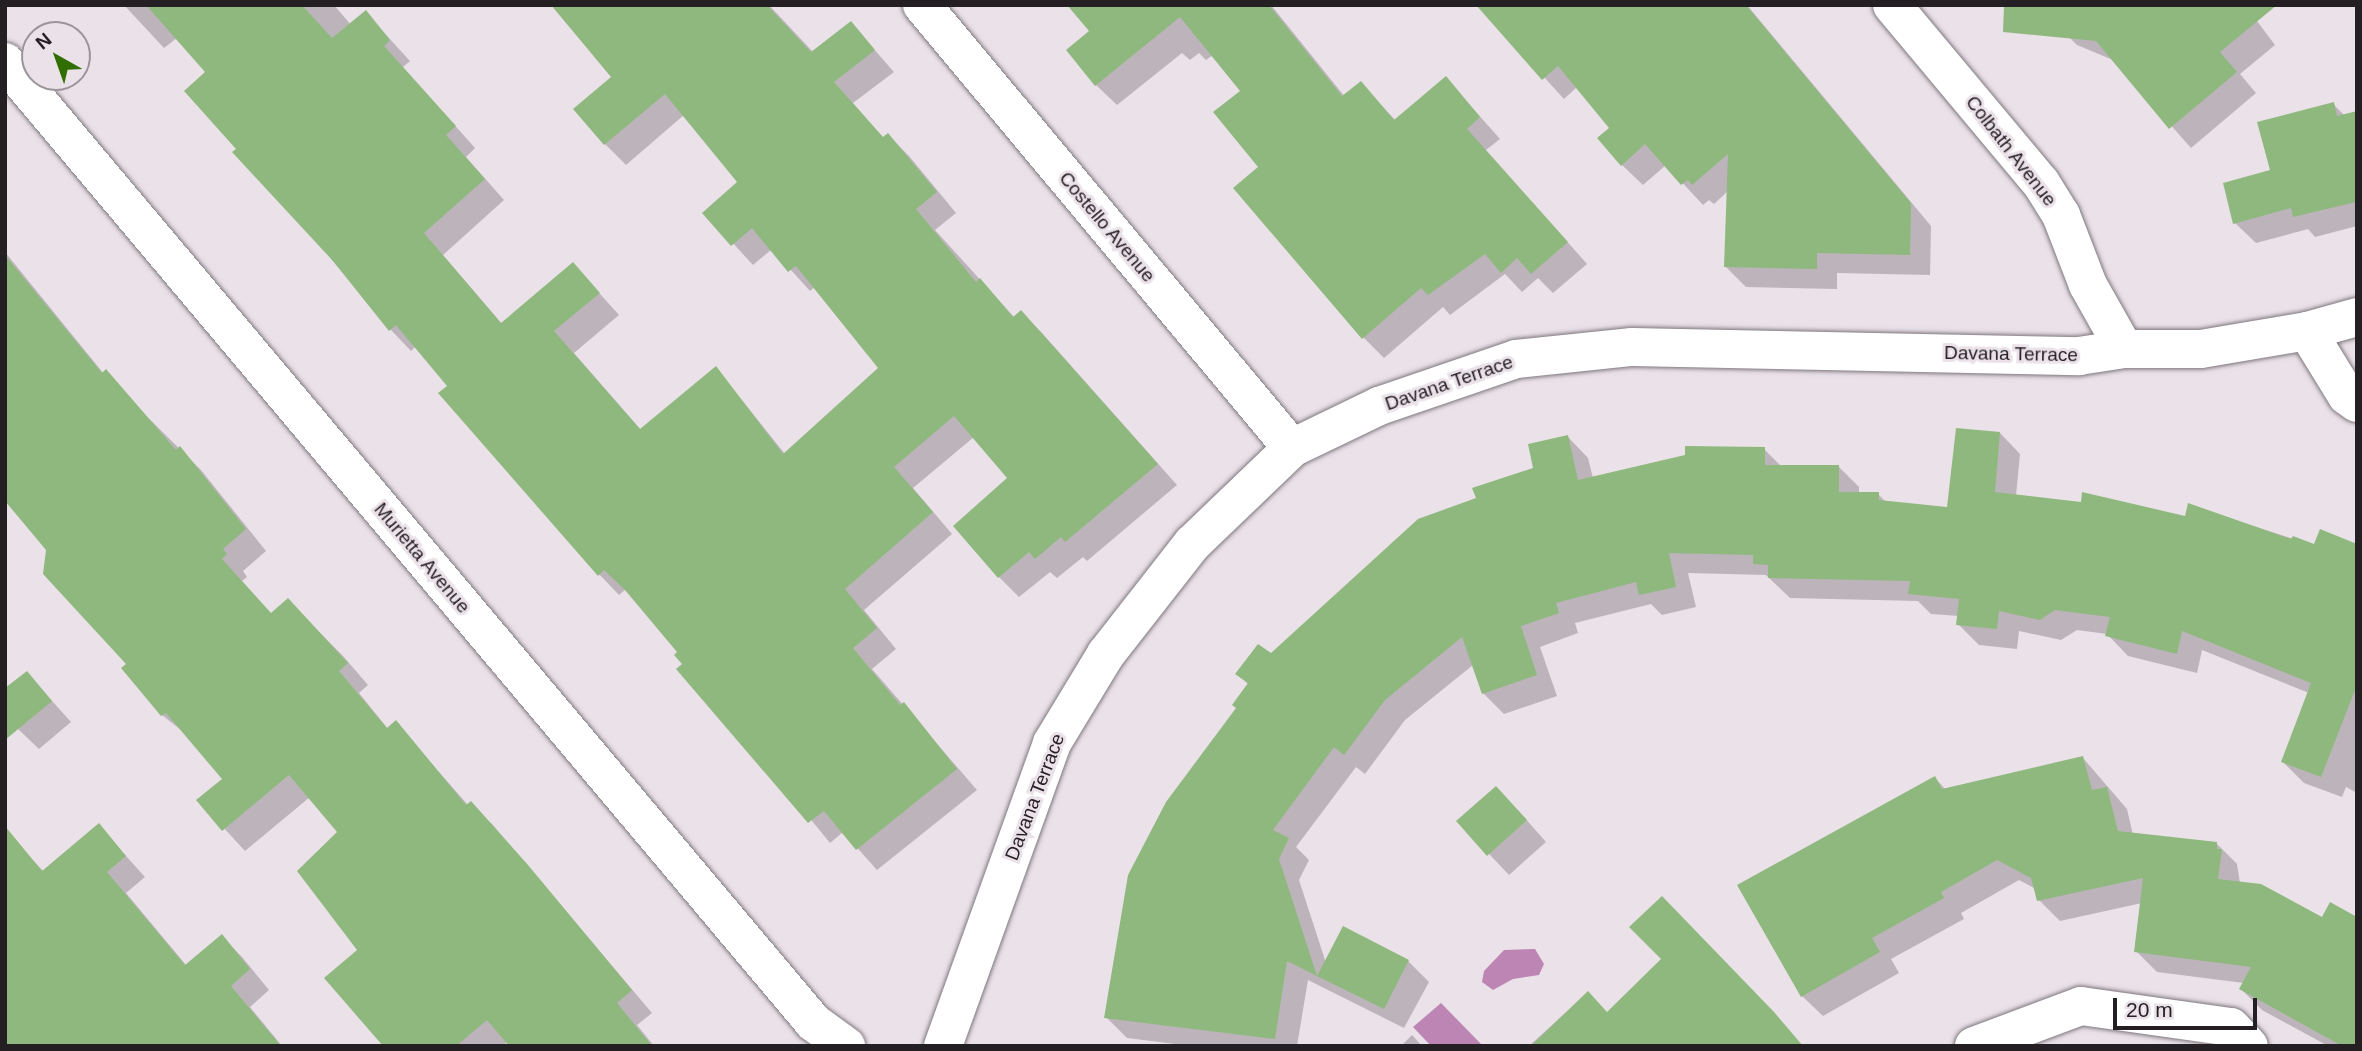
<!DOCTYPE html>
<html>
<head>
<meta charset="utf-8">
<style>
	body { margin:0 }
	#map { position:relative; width:2362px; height:1051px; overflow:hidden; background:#ebe2e9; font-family:Arial,sans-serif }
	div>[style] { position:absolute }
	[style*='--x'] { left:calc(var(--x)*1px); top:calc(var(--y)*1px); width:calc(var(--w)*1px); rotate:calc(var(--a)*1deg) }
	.water>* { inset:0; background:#bd85b3 }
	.shadow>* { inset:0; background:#0003 }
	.building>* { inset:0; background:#8fb87e }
	.roads { filter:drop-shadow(0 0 2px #7f777e) drop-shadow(0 0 2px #7f777e) }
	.minor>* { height:38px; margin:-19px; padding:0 19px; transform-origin:19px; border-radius:19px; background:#fff }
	span { translate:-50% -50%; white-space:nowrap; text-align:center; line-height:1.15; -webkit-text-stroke:6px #ebe2e9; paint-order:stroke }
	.street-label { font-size:19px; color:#231f22 }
	.frame { position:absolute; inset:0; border:7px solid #231f22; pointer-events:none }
	.north { position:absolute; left:21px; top:21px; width:70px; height:70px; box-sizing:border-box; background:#ebe2e9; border:2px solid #9b9499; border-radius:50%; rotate:320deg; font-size:19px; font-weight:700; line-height:28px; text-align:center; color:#231f22 }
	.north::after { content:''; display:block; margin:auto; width:24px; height:32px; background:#306e00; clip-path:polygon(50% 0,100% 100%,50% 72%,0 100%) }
	.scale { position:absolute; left:2113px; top:998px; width:144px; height:32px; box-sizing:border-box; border:4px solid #231f22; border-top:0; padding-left:9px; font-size:21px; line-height:24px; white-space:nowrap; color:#231f22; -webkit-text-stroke:5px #ebe2e9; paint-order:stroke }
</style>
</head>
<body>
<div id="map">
	<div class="water">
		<i style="clip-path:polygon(1535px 949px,1544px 964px,1539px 975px,1513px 979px,1493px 990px,1482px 982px,1484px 971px,1504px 950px)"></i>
		<i style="clip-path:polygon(1441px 1003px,1483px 1046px,1431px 1046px,1413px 1027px)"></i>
	</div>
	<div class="shadow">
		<i style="clip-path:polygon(124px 5px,334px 5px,351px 25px,365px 12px,410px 61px,403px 67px,475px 148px,466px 157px,504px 200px,443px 255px,502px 324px,573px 264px,619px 315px,574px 353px,641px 430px,716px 368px,785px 454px,881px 368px,815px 287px,810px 291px,772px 249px,753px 265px,705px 213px,739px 183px,684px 115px,626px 165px,605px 144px,613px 77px,553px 5px,769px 5px,813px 52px,851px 23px,894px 72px,853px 103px,884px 139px,888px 135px,909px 156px,956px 213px,935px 230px,1015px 318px,1021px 312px,1042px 333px,1177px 485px,1087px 561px,1083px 557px,1057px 578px,1050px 572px,1019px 597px,999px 577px,1009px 478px,974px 437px,913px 488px,952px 534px,864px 610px,896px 649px,872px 669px,977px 790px,877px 870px,843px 832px,830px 843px,684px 664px,680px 653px,626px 589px,619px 595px,599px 574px,416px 346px,411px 351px,391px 330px,239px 149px,208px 72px,177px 38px,164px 48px)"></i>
		<i style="clip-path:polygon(1070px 5px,1271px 5px,1345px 97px,1361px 83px,1396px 121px,1446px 78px,1500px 139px,1486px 150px,1587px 264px,1553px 293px,1538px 278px,1522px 292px,1505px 274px,1450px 315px,1443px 307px,1384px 358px,1363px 337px,1260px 168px,1242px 91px,1213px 55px,1206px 60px,1199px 53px,1190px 60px,1182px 53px,1117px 105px,1096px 85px,1092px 32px)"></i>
		<i style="clip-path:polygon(1478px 5px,1747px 5px,1931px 226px,1930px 275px,1837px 273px,1837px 289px,1746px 287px,1726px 267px,1728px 191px,1714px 204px,1709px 200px,1703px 205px,1666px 165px,1643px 185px,1622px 165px,1612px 128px,1577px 87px,1564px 99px)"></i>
		<i style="clip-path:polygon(2245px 5px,2275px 45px,2240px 74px,2256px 93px,2191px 148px,2113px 60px,2077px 45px,2057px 25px)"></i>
		<i style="clip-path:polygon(2333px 104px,2351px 122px,2357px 117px,2357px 226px,2315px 237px,2308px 229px,2256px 243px,2235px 223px,2272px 172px)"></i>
		<i style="clip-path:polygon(5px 252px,104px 374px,201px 470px,266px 551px,243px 571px,247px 577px,242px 581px,272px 615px,288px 601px,343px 656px,368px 685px,359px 693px,388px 729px,396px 723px,468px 805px,492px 824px,652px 1013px,637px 1025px,654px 1046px,511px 1046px,508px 1041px,503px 1046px,388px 1046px,359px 951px,340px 832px,310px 797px,245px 851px,199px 801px,224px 780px,186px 734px,162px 715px,48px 549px,5px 499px)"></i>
		<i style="clip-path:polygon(2000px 433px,2020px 454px,2016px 496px,2186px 518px,2189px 505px,2315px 546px,2357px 549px,2357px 793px,2346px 787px,2342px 797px,2304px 783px,2283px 762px,2309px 693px,2202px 650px,2197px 673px,2128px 656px,2107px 634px,2077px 630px,2061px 640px,2019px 631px,2017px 649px,1979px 645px,1958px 624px,1959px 616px,1931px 614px,1918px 601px,1790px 598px,1766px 575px,1688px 573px,1696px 607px,1662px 615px,1651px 604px,1575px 623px,1578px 633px,1540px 647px,1557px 696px,1504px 714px,1483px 693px,1473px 665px,1405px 720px,1365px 774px,1356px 767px,1296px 847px,1309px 860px,1299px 880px,1326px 963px,1408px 961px,1429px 982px,1404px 1028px,1308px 980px,1297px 1046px,1191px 1046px,1127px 1038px,1106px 1017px,1249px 685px,1237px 674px,1271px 655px,1478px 499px,1535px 469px,1568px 437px,1588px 458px,1593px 478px,1764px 449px,1782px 467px,1838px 466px,1859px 487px,1859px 494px,1878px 494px,1887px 503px,1949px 509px)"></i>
		<i style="clip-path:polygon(27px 673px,71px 722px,39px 749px,18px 729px)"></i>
		<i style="clip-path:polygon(2083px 758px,2127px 809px,2133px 835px,2217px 844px,2237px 864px,2240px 883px,2357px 1046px,2328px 1046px,2262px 1010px,2241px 989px,2244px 983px,2157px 972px,2136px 951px,2142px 903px,2060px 921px,2039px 900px,2036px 889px,2019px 880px,1961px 913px,1964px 919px,1891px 959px,1899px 973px,1823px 1016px,1802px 996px,1935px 778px,1946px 790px)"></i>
		<i style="clip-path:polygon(1517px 809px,1546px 842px,1509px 875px,1459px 822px)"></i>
		<i style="clip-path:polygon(99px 826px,145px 877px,126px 893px,186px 965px,222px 937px,242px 957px,269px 990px,250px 1007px,282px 1046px,11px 1046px,15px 841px,44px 872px)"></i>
		<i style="clip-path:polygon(1587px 993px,1608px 1014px,1802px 1046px,1529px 1046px)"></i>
		<i style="clip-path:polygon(1412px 1035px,1422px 1046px,1401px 1046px)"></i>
	</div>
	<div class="building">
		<i style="clip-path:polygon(146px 5px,302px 5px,332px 38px,366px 10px,390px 40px,384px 46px,456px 126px,446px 135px,485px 179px,424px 233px,501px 323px,573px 262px,600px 293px,554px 331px,640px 429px,716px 366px,783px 454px,878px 368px,796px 266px,788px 272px,752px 228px,731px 246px,702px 213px,737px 182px,665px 94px,604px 145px,573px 109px,611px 77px,551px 5px,767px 5px,811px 52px,851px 21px,875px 50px,834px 82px,883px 137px,888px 133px,937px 192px,916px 209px,976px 282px,980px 278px,1013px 317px,1021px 310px,1158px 464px,1065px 542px,1061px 537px,1035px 559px,1029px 552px,998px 578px,953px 526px,1007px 478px,954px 416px,894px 467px,933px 512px,845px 589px,877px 628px,853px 648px,900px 705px,904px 702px,957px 769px,856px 850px,824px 811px,808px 823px,676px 669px,682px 664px,674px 655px,677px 652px,625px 590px,604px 570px,598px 576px,438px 393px,447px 386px,396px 325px,389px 331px,333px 261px,232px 152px,236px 149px,184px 91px,205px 72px)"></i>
		<i style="clip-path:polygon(1067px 5px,1269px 5px,1342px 96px,1361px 81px,1394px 120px,1446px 76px,1480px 117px,1467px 129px,1568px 242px,1531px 274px,1517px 258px,1501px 273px,1485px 254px,1428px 295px,1421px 288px,1362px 339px,1233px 188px,1258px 167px,1213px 112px,1240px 91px,1180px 17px,1095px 86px,1066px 50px,1089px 31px)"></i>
		<i style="clip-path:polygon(1476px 5px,1746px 5px,1911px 203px,1910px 255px,1817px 253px,1817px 269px,1724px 267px,1728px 154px,1692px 185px,1688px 180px,1681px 185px,1645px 144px,1621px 166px,1597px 138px,1609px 128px,1558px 66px,1542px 80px)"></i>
		<i style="clip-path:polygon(2004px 5px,2277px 5px,2220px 52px,2237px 72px,2169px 129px,2096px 41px,2003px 32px)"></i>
		<i style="clip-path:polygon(2334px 102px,2337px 116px,2357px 111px,2356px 202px,2293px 217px,2291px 208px,2233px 224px,2223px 183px,2270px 170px,2257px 122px)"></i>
		<i style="clip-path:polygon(5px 255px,102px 373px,106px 369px,176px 450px,180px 446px,246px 529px,223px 549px,227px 554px,222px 559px,271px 613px,288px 598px,348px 663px,339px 671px,387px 728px,396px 720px,466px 805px,471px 801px,528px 865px,632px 990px,617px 1003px,652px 1046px,509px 1046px,487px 1020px,456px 1046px,383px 1046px,324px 978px,357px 950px,297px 871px,337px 832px,289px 775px,222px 831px,196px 800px,222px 779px,166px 713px,161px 716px,121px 668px,126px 664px,43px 574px,46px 550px,5px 501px)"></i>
		<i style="clip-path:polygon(1956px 428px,2000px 432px,1995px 492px,2081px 502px,2082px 492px,2185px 516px,2188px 503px,2291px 539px,2293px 536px,2314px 544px,2320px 529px,2357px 544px,2357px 685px,2321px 777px,2281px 762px,2311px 683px,2182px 631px,2177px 654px,2105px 636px,2110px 617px,2055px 610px,2040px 620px,1999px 611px,1997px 629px,1956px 625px,1959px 599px,1908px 594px,1910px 581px,1768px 578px,1768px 565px,1753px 564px,1753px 555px,1669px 553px,1676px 587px,1639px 595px,1636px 582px,1556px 603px,1559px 613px,1521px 626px,1537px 675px,1482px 694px,1462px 637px,1385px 700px,1344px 755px,1334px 747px,1273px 830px,1289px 838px,1279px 859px,1317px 976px,1287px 961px,1275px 1039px,1104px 1018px,1128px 875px,1166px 802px,1236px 708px,1232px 705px,1248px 683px,1235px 674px,1258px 644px,1271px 653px,1418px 519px,1476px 498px,1472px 488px,1533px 468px,1528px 444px,1568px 435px,1578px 480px,1685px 455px,1685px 446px,1765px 447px,1765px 465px,1839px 465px,1839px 492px,1879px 492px,1879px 500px,1947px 507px)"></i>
		<i style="clip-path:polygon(27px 671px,52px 701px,5px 740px,5px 688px)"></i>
		<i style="clip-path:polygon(2083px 756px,2092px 790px,2107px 787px,2118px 831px,2217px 842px,2217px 849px,2222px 849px,2218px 879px,2261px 884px,2322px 917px,2330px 902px,2357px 917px,2357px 1046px,2342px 1046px,2239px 989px,2251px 967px,2134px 952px,2143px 878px,2037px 901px,2031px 878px,1997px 860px,1941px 892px,1944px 898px,1872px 938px,1880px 952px,1801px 997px,1737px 885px,1935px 776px,1942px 789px)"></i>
		<i style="clip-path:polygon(1496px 786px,1527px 820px,1487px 856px,1456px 821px)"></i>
		<i style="clip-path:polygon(99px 823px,126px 856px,107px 872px,185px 965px,222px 934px,250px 969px,231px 986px,281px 1046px,5px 1046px,5px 826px,42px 871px)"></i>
		<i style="clip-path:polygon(1662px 896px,1774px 1012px,1803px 1046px,1531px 1046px,1588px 991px,1607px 1012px,1661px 959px,1629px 927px)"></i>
		<i style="clip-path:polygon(1343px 926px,1409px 960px,1384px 1009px,1317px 976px)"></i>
	</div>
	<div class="roads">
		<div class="minor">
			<i style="--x:922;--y:5;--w:577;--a:50.13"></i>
			<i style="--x:1892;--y:5;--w:232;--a:50.1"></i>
			<i style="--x:2041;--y:183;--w:38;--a:58"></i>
			<i style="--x:2061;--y:215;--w:75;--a:68.9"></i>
			<i style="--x:2088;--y:285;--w:73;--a:60.6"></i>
			<i style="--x:5;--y:62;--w:1255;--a:49.91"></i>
			<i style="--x:813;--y:1022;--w:41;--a:36"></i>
			<i style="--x:2307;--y:331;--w:76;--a:58.4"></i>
			<i style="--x:2347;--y:396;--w:12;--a:35"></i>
			<i style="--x:943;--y:1046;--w:322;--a:-70.2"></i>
			<i style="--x:1052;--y:743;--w:104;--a:-58.8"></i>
			<i style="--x:1106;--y:654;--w:140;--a:-52"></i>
			<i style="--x:1192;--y:544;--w:139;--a:-43.8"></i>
			<i style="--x:1292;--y:448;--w:97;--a:-25.8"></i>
			<i style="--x:1379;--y:406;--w:145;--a:-18.9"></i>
			<i style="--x:1516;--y:359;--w:117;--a:-5.9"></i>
			<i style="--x:1632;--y:347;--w:447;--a:1.2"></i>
			<i style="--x:2079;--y:356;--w:46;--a:-8.8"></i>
			<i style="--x:2124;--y:349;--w:77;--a:0"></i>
			<i style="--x:2201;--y:349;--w:108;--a:-9.6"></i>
			<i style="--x:2307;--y:331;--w:52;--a:-15.6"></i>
			<i style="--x:1974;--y:1046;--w:114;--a:-20.5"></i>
			<i style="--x:2081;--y:1006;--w:151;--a:8"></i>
			<i style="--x:2231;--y:1027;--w:26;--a:47"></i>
		</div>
	</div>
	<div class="street-label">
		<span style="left:2011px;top:151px;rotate:52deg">Colbath Avenue</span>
		<span style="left:1107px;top:227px;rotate:50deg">Costello Avenue</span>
		<span style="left:2011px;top:354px;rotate:1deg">Davana Terrace</span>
		<span style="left:1449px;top:383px;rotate:-19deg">Davana Terrace</span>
		<span style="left:422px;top:558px;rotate:50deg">Murietta Avenue</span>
		<span style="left:1035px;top:797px;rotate:-69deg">Davana Terrace</span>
	</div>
	<div class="frame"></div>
	<div class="north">N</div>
	<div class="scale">20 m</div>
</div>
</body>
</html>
